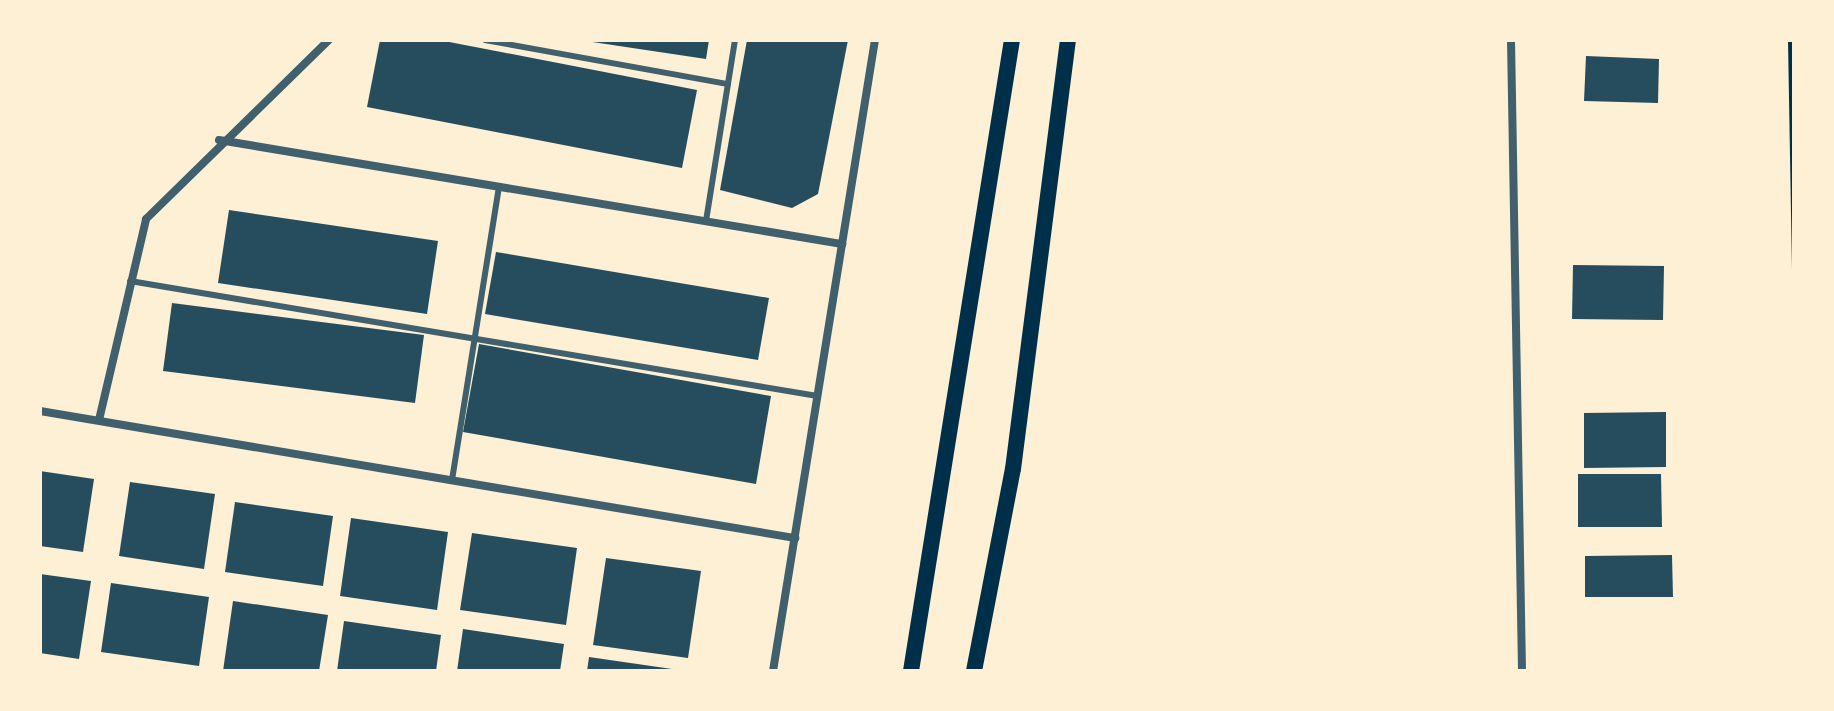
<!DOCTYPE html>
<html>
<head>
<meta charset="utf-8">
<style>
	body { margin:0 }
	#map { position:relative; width:1834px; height:711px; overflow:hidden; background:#fdf0d5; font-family:"PT Sans Narrow",sans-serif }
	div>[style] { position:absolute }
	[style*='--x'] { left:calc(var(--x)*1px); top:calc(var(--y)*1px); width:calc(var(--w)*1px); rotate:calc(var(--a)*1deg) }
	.building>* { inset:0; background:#264d5e }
	.path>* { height:5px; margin:-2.5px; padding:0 2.5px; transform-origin:2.5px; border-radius:2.5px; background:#003049 }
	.service>* { height:6px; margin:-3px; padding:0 3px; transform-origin:3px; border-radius:3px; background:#3f606c }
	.minor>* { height:8px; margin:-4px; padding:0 4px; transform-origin:4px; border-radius:4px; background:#3f606c }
	.secondary>* { height:16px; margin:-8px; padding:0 8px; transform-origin:8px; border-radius:8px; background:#003049 }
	span { translate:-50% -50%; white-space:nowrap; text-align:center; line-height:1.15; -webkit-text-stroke:6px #fdf0d5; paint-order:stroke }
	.frame { position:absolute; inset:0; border:42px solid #fdf0d5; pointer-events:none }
</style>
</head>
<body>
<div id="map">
	<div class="building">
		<i style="clip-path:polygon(380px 40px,439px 40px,697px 90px,682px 168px,367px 107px)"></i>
		<i style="clip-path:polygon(579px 40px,709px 40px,706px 59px)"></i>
		<i style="clip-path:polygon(747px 40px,848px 40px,818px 194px,792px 208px,720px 190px)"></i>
		<i style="clip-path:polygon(1586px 56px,1659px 59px,1658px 103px,1584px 101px)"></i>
		<i style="clip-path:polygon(229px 210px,438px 241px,427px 314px,218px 283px)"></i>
		<i style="clip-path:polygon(496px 252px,769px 298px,758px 360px,485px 314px)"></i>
		<i style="clip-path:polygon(1573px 265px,1664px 266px,1663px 320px,1572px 319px)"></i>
		<i style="clip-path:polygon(172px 303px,424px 335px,415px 403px,163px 371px)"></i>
		<i style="clip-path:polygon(479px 344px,771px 396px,756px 484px,463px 432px)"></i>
		<i style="clip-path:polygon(1666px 412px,1666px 467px,1584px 468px,1584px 413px)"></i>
		<i style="clip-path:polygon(40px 471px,94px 479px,83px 552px,40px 546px)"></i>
		<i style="clip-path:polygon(1578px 474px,1661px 474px,1662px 527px,1578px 527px)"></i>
		<i style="clip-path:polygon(130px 482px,215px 494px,204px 569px,119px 556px)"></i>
		<i style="clip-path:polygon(235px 502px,333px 516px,323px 586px,225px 572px)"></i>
		<i style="clip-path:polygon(351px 518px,448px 532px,437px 610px,340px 596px)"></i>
		<i style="clip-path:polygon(472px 533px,577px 548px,566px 625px,460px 610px)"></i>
		<i style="clip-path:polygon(1672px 555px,1673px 597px,1585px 597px,1585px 556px)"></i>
		<i style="clip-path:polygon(606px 558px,701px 571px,688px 658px,593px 645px)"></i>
		<i style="clip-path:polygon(40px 574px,91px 581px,79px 659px,40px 653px)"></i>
		<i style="clip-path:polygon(111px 583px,209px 597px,199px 666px,101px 652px)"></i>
		<i style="clip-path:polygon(233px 601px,328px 615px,319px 671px,223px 671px)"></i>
		<i style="clip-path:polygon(344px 621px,441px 635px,436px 671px,337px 671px)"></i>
		<i style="clip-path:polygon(463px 629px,564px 644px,560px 671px,457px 671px)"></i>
		<i style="clip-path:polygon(589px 657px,672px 669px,672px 671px,587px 671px)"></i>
	</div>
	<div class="path">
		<i style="--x:1790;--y:40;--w:232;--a:89"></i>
	</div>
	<div class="service">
		<i style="--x:485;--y:40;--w:247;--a:10.3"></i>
		<i style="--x:706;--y:221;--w:183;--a:-80.9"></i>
		<i style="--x:130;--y:281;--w:697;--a:9.5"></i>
		<i style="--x:452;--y:480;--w:296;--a:-80.9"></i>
	</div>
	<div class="minor">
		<i style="--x:1511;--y:40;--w:631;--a:89"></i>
		<i style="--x:219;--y:140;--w:632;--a:9.48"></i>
		<i style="--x:40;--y:411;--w:766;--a:9.55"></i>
		<i style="--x:99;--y:420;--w:206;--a:-76.8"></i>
		<i style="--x:146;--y:219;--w:256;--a:-44.4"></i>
		<i style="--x:773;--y:671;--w:639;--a:-80.82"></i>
	</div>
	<div class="secondary">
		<i style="--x:911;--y:671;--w:639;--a:-80.91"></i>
		<i style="--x:974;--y:671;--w:206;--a:-79.1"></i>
		<i style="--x:1013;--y:469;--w:433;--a:-82.7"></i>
	</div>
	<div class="frame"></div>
</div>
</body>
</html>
